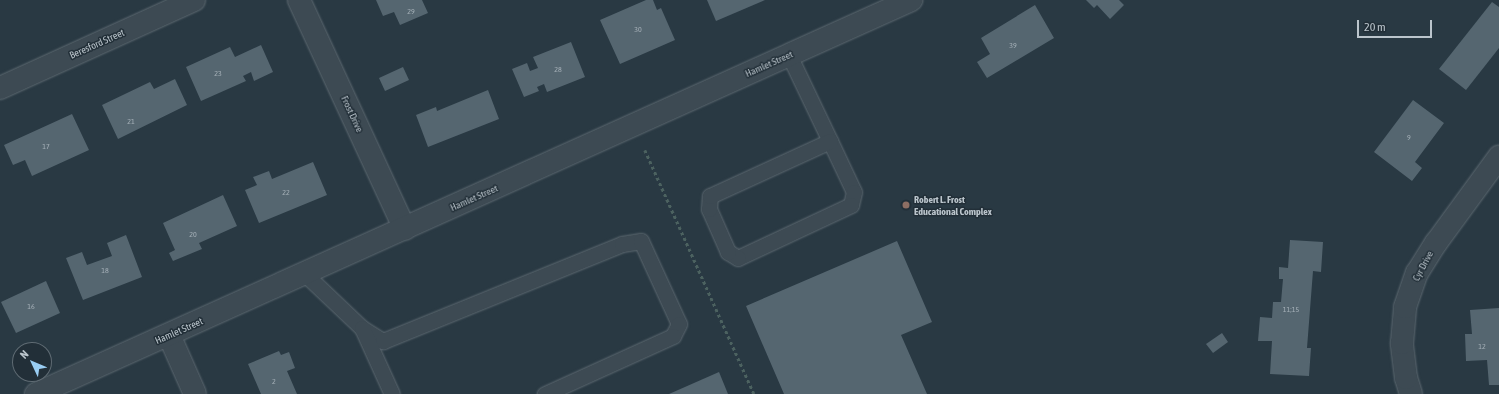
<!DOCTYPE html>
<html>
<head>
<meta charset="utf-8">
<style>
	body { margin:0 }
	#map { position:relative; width:1499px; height:394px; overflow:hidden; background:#293943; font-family:"Asap Condensed",sans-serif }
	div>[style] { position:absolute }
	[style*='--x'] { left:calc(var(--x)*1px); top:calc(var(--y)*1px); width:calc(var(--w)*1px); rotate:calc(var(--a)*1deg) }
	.building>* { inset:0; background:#556670 }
	.path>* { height:2.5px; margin-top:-1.25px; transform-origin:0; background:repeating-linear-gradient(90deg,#4c6260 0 3px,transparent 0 6px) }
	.roads { filter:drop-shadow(0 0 1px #5c6870) drop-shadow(0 0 1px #5c6870) }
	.service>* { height:15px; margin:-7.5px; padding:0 7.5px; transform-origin:7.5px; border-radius:7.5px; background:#3d4a53 }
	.minor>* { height:22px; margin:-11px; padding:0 11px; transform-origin:11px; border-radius:11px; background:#3d4a53 }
	.dots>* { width:11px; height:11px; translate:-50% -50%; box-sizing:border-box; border:2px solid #222f38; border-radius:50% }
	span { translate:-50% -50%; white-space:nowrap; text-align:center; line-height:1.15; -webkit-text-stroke:3px #222f38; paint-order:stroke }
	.number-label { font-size:8px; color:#a2adb5 }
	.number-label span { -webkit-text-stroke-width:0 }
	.street-label { font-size:10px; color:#bbc5cc }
	.poi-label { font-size:10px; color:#bbc5cc; font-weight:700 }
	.left { translate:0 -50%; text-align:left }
	.north { position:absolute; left:12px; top:342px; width:40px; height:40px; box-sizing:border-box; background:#222f38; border:1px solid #5f6b73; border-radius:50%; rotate:314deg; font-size:11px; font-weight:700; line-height:16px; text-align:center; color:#bbc5cc }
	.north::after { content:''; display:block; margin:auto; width:14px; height:18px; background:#99cdf3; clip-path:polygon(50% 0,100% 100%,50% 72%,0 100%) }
	.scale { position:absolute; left:1357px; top:20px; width:75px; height:18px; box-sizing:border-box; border:2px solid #bbc5cc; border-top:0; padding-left:5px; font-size:12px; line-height:14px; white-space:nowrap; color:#bbc5cc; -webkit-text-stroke:3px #222f38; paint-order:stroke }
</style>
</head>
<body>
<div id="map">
	<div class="building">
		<i style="clip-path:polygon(376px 0,422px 0,428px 13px,400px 25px,394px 12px,383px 16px)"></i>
		<i style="clip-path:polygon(646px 0,653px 0,657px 10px,661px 8px,675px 40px,620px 64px,600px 20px)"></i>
		<i style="clip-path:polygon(707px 0,765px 0,716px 21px)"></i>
		<i style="clip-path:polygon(1086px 0,1119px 0,1124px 5px,1110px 19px,1097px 5px,1094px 8px)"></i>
		<i style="clip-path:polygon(1492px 2px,1499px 7px,1499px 48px,1466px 90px,1439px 69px)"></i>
		<i style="clip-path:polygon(1035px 5px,1054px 38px,987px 78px,977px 62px,990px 54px,981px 38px)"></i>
		<i style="clip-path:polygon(571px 42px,585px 77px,547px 92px,544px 84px,537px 87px,539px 91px,524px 97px,512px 69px,527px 63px,530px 71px,538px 68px,533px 57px)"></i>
		<i style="clip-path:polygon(261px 45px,273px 72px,254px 81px,251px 72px,243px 76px,246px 81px,201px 101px,186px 67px,230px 47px,235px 57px)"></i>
		<i style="clip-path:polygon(403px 67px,409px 80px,385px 91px,379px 78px)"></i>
		<i style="clip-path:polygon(175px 79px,187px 105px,118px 139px,102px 105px,150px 82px,154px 89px)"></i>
		<i style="clip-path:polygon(488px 90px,499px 119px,428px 147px,416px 115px,436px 107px,437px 111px)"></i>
		<i style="clip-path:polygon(1413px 100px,1444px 123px,1415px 162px,1422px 168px,1412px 181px,1374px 152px)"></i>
		<i style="clip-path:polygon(72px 114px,89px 150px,32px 176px,25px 160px,13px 165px,4px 145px)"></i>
		<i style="clip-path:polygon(313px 162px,327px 195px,259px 223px,245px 190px,257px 185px,253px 177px,269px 171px,272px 179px)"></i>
		<i style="clip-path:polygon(223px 195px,237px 226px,199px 243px,202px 249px,173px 261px,169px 253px,175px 250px,163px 223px)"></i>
		<i style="clip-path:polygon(126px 235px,142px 277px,83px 300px,66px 258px,82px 252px,87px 265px,112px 256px,107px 243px)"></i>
		<i style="clip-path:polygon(1290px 240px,1323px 242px,1321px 272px,1313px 271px,1307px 348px,1311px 348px,1309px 376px,1270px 374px,1272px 341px,1258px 341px,1260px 317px,1272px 318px,1273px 302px,1281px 302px,1283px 279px,1279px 279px,1279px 267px,1288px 268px)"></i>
		<i style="clip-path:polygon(897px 241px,932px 322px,901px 335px,927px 394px,784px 394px,746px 306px)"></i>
		<i style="clip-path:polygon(46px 281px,60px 313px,16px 333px,1px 302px)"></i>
		<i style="clip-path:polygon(1499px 308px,1499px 385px,1489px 385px,1487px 360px,1466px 361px,1465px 334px,1472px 334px,1470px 310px)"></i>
		<i style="clip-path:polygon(1222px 333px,1228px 342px,1213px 353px,1206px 344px)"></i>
		<i style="clip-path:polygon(279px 351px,281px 355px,289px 352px,295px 368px,287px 371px,297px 394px,261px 394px,248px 364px)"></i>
		<i style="clip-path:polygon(719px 372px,728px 394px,669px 394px)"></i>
	</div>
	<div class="path">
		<i style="--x:645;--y:150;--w:267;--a:65.9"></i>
	</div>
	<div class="roads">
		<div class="service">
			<i style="--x:789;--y:55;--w:95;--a:64.5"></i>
			<i style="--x:830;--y:141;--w:56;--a:64.8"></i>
			<i style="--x:854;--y:192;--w:13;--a:103"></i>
			<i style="--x:851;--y:205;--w:125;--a:154.9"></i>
			<i style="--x:738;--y:258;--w:12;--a:-149"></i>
			<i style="--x:728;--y:252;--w:47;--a:-113.8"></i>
			<i style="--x:709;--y:209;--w:13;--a:-86"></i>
			<i style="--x:710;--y:196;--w:132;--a:-24.6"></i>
			<i style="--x:305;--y:274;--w:79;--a:43.5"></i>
			<i style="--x:362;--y:328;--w:25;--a:32"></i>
			<i style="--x:383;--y:341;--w:258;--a:-22.1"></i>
			<i style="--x:622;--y:244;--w:19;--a:-9"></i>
			<i style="--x:641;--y:241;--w:91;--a:65.4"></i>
			<i style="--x:679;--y:324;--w:13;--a:117"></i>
			<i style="--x:673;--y:336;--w:141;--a:155.6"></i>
			<i style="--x:362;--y:328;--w:72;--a:65.6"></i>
		</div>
		<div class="minor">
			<i style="--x:299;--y:0;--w:252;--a:65.2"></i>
			<i style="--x:0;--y:88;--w:213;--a:-24.4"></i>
			<i style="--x:169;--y:335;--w:64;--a:66.2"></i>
			<i style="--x:36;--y:394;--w:960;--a:-24.24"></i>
			<i style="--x:1411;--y:394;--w:17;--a:-107"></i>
			<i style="--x:1406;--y:378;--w:35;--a:-97"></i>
			<i style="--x:1402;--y:343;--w:36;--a:-85"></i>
			<i style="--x:1405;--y:307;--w:36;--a:-71"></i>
			<i style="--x:1417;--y:273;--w:36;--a:-58"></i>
			<i style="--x:1436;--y:243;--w:107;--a:-53.8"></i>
		</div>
	</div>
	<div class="dots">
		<i style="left:906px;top:205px;background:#8d6e63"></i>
	</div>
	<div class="number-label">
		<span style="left:411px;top:12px">29</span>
		<span style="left:638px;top:30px">30</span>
		<span style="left:1013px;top:46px">39</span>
		<span style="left:558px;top:70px">28</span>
		<span style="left:218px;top:74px">23</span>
		<span style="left:131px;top:122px">21</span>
		<span style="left:1409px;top:138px">9</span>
		<span style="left:46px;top:147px">17</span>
		<span style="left:286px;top:193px">22</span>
		<span style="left:193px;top:235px">20</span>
		<span style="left:105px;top:271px">18</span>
		<span style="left:31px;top:307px">16</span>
		<span style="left:1291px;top:310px">11;15</span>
		<span style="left:1482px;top:347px">12</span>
		<span style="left:274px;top:382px">2</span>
	</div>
	<div class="street-label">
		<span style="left:97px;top:44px;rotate:-24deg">Beresford Street</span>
		<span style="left:769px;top:64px;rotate:-24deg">Hamlet Street</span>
		<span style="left:352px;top:114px;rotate:65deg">Frost Drive</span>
		<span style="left:474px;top:198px;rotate:-24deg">Hamlet Street</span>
		<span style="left:1423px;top:266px;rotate:-62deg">Cyr Drive</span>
		<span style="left:179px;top:331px;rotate:-24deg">Hamlet Street</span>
	</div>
	<div class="poi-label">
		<span class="left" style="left:914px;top:205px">Robert L. Frost<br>Educational Complex</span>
	</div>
	<div class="north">N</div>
	<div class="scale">20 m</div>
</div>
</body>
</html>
